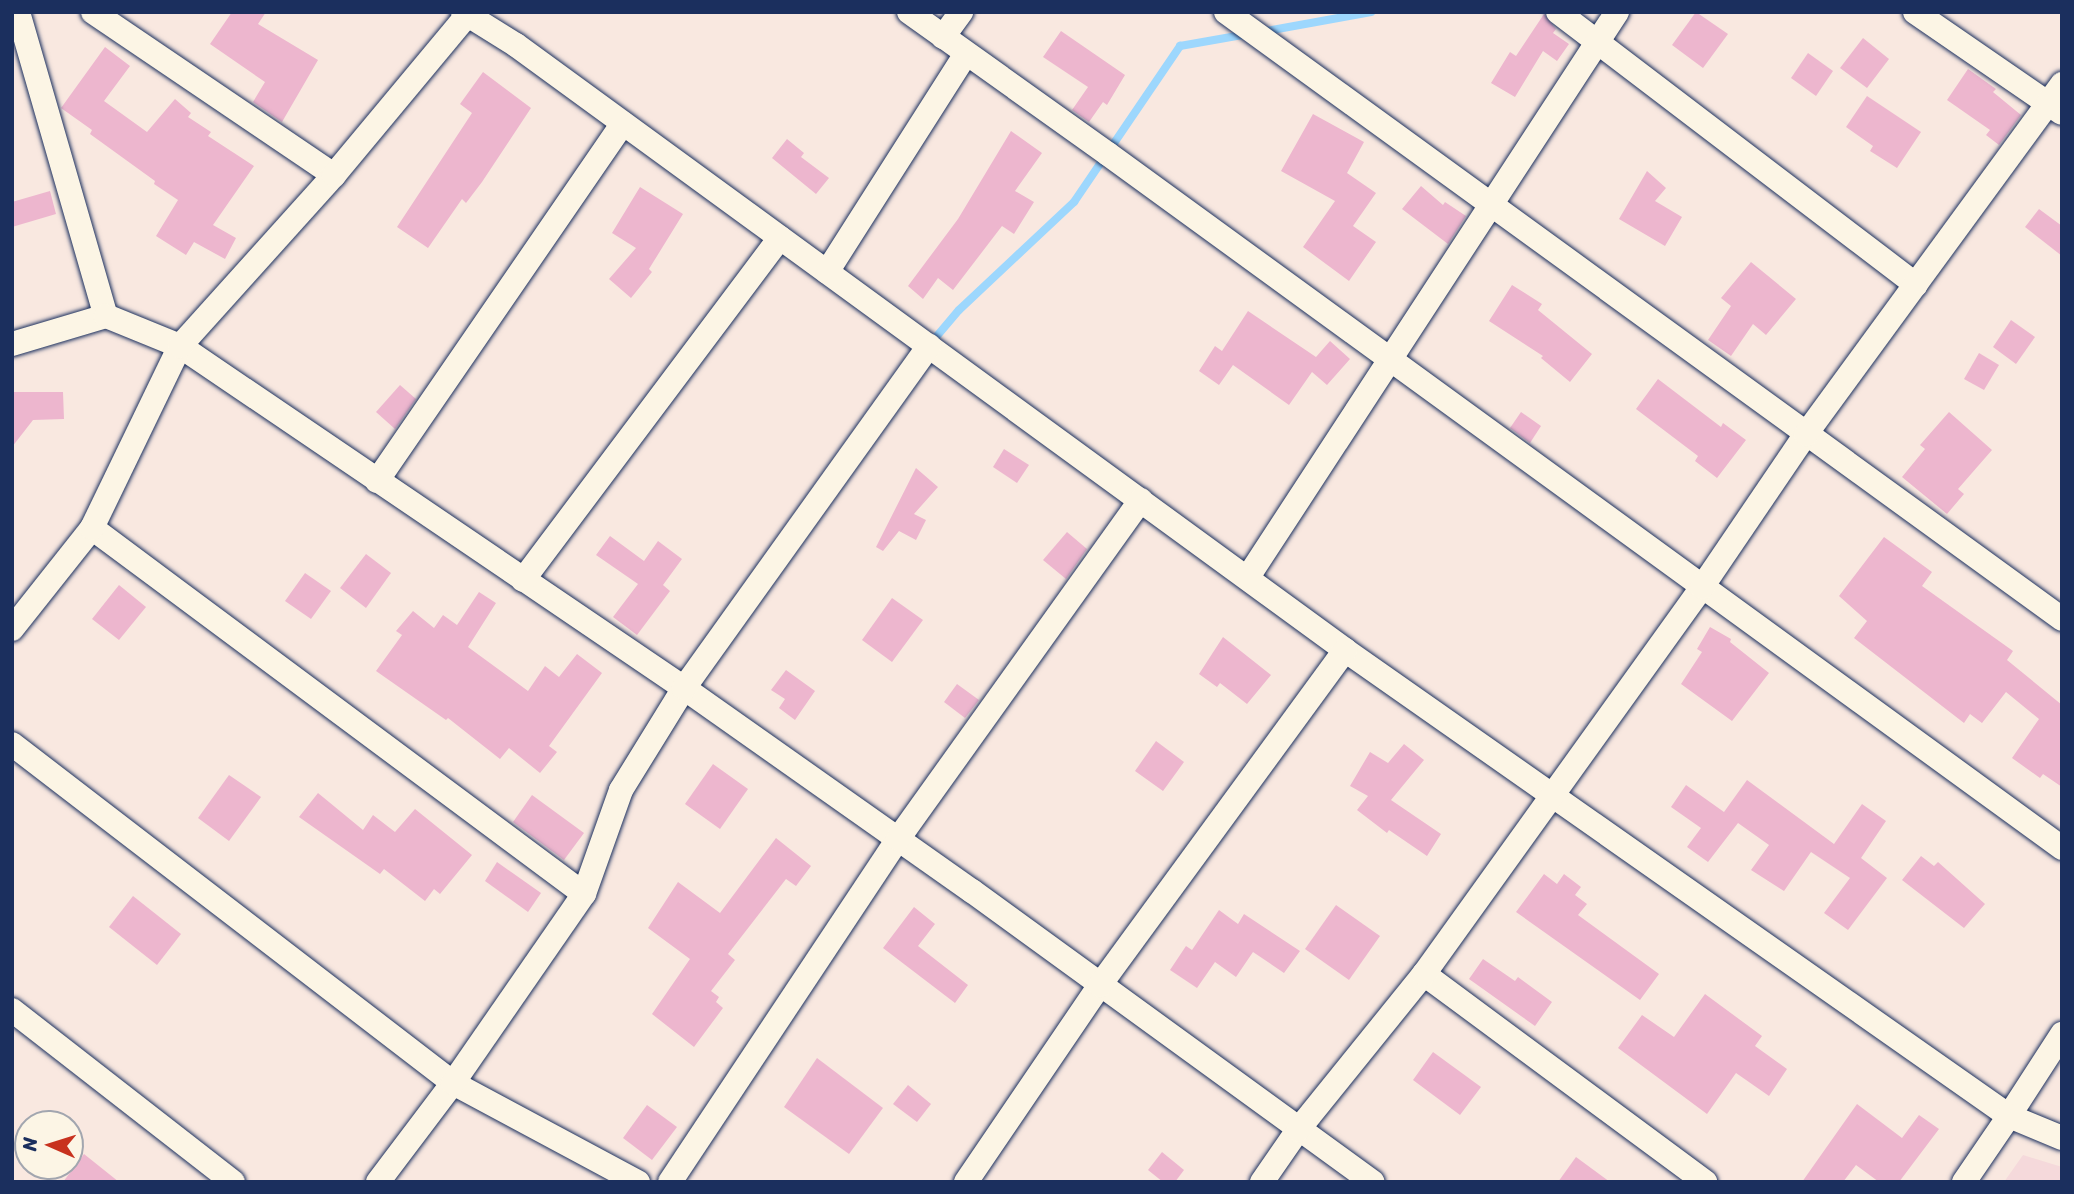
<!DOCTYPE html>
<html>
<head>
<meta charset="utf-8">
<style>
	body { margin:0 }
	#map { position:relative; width:2074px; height:1194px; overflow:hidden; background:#f9e8e0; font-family:Sriracha,sans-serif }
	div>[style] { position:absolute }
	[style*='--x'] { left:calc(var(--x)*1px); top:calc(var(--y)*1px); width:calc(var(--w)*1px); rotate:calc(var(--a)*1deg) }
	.built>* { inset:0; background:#f5d9db }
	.stream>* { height:8px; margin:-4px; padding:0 4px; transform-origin:4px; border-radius:4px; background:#9dd7fd }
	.building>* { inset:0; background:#edb6ce }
	.roads { filter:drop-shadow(0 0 2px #1b2f5e) drop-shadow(0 0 2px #1b2f5e) }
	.minor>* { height:24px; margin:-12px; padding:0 12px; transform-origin:12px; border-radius:12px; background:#fcf5e5 }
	span { translate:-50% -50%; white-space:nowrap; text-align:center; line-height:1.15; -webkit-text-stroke:7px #fcf5e5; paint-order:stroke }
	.frame { position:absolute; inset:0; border:14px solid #1b2f5e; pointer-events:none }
	.north { position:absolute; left:14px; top:1110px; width:70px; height:70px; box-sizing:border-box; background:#fcf5e5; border:2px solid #a2a6af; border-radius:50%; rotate:273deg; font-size:19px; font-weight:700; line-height:28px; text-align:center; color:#1b2f5e }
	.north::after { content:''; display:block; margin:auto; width:24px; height:32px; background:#c8321e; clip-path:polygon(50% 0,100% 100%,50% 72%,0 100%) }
</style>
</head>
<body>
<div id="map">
	<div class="built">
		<i style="clip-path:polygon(2023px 1155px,2062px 1167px,2062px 1182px,2004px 1182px)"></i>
	</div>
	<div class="stream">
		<i style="--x:1261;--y:32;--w:112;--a:-10.3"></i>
		<i style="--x:931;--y:343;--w:43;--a:-49.7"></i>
		<i style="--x:959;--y:310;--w:158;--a:-43.2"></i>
		<i style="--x:1074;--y:202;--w:189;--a:-55.8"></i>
		<i style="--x:1180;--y:46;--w:69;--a:-10"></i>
	</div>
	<div class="building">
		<i style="clip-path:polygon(232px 12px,266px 12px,258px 24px,318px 60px,282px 122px,253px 102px,265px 82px,210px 44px)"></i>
		<i style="clip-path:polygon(1696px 12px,1728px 34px,1703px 68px,1672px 45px)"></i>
		<i style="clip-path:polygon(1544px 14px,1556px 29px,1553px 33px,1569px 44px,1557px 61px,1543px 51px,1515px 97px,1491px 83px,1510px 52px,1516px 56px)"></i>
		<i style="clip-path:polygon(1061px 31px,1125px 75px,1107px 105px,1103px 102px,1089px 122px,1072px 110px,1088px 87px,1043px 57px)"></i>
		<i style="clip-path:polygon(1863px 38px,1889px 59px,1867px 88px,1840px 68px)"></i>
		<i style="clip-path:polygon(105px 47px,130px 66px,104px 101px,147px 132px,175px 99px,191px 113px,188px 117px,211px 132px,208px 136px,254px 166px,213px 225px,236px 238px,225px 259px,194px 242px,186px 255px,156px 236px,178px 200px,154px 184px,155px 181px,90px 134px,92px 130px,61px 108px)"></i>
		<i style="clip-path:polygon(1808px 53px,1833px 71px,1816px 96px,1791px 78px)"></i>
		<i style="clip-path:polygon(1968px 69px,1996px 89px,1993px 92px,2021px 115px,1999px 145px,1986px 135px,1990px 130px,1947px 100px)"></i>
		<i style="clip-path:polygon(483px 72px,531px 108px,482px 182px,466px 203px,462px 199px,428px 248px,397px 227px,472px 113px,460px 104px)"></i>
		<i style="clip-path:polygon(1867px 96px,1921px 132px,1897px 168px,1870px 151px,1873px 146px,1846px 127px)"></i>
		<i style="clip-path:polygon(1313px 114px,1364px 142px,1347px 173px,1376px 193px,1353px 226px,1376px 242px,1349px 281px,1303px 247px,1335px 201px,1281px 171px)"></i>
		<i style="clip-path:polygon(1011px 131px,1042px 153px,1015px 191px,1034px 202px,1014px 234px,1002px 226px,953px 290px,938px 278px,923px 299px,908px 286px,958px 219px)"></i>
		<i style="clip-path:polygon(787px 139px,804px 153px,801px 157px,829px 178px,816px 194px,772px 158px)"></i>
		<i style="clip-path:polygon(1647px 171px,1666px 188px,1655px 201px,1682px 217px,1665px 246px,1619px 219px)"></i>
		<i style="clip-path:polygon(1421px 186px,1443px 205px,1445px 202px,1466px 216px,1448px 244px,1402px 209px)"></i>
		<i style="clip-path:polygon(640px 187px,683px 214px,649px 269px,652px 272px,631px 298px,609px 279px,636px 248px,612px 233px)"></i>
		<i style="clip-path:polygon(50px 191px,56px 214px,12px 227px,12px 202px)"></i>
		<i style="clip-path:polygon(2039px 209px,2062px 226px,2062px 256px,2025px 227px)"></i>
		<i style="clip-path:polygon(1751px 262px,1796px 299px,1766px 335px,1753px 324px,1731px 356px,1708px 340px,1731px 306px,1721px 298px)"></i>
		<i style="clip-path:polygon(1512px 285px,1542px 304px,1538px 310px,1592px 354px,1570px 382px,1541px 358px,1543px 356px,1489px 321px)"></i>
		<i style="clip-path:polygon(1248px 311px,1316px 357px,1330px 341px,1350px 359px,1327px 385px,1312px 372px,1289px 405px,1233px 365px,1219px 385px,1199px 371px,1215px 346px,1222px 351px)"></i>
		<i style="clip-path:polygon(2011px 320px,2035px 337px,2016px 364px,1993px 347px)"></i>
		<i style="clip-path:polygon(1979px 353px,1999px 365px,1984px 390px,1964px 379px)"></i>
		<i style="clip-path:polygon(1658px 379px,1721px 427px,1723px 423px,1746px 440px,1717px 478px,1695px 461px,1698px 456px,1636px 409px)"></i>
		<i style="clip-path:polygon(400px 385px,416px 399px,395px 429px,376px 412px)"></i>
		<i style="clip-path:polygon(12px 392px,63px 392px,64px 419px,33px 420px,12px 447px)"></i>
		<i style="clip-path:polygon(1521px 412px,1541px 426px,1530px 443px,1510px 428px)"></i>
		<i style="clip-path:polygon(1949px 412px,1992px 450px,1958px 489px,1964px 494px,1947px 514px,1902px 477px,1925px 449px,1920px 445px)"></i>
		<i style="clip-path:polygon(1004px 449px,1029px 465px,1017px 483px,993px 467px)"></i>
		<i style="clip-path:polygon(916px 468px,938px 487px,914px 514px,926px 520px,916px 540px,899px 531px,883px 551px,876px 547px)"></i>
		<i style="clip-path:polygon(1067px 532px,1087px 549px,1066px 579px,1043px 560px)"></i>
		<i style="clip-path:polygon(610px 536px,644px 561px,658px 541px,682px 559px,663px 585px,670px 591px,637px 635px,613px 617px,638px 584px,596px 555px)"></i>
		<i style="clip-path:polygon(1884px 537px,1932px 572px,1922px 586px,2013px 651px,2007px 660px,2062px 705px,2062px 787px,2043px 774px,2040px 778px,2012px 758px,2039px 719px,2006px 692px,1982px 723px,1970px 714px,1964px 723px,1854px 638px,1867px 621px,1839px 596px)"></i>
		<i style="clip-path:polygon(366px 554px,391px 573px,366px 608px,340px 588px)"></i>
		<i style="clip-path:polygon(305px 573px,331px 591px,311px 619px,285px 601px)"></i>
		<i style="clip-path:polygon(119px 585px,146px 607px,119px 640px,92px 619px)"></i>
		<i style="clip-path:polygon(479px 592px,496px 603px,468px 647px,528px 691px,545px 666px,559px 677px,577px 654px,602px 673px,549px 746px,557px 752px,540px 773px,509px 748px,500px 759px,448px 718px,446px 720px,376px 671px,402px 635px,396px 631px,413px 611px,434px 628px,443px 615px,457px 625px)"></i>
		<i style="clip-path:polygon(892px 598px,923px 620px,892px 662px,862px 640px)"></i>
		<i style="clip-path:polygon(1710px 627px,1731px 639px,1730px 642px,1769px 673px,1732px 721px,1681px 684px,1702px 652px,1697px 649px)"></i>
		<i style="clip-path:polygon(1223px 637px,1271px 675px,1247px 704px,1220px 683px,1217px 687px,1199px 674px)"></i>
		<i style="clip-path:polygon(786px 670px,815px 691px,795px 720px,779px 708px,785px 699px,771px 690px)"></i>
		<i style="clip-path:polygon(957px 684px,979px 700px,965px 718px,944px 702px)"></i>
		<i style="clip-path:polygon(1156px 741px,1184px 762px,1163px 791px,1135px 771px)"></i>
		<i style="clip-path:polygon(1404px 744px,1424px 760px,1391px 800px,1441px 834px,1427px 856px,1389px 830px,1387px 833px,1357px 810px,1368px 796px,1350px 786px,1370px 752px,1388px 763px)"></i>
		<i style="clip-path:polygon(713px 764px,748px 789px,720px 829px,685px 804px)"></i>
		<i style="clip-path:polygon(229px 775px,261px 797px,229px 841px,198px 818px)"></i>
		<i style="clip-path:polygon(1747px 780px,1834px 844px,1862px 804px,1886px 821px,1861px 858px,1887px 878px,1848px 930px,1824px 913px,1850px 878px,1811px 852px,1784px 891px,1751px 870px,1769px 845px,1738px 823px,1708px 862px,1687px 847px,1701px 828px,1671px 807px,1686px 785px,1724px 812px)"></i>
		<i style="clip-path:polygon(318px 793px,363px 830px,373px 815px,395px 832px,415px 809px,472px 855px,440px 894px,434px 889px,425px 901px,384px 869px,380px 874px,299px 817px)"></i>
		<i style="clip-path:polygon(532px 795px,584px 833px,564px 860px,513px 822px)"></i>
		<i style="clip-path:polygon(776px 838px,811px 866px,796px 886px,786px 879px,728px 954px,735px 960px,711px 991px,719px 997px,716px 1002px,723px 1008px,694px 1047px,652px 1014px,690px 959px,648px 928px,678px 882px,720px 913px)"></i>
		<i style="clip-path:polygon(1921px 856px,1934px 866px,1938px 862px,1985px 904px,1964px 928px,1902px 880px)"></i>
		<i style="clip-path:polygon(497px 862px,541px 893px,528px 912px,485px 881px)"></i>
		<i style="clip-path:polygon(1544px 874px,1557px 884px,1564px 874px,1581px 887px,1575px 895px,1587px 904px,1578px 915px,1659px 974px,1640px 1000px,1516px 912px)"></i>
		<i style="clip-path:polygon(133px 896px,181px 934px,157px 965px,109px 927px)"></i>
		<i style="clip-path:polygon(1336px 905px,1380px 936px,1349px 980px,1305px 949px)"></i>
		<i style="clip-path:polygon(914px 907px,935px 924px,918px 946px,968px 985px,955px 1003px,883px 948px)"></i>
		<i style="clip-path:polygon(1219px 910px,1238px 924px,1244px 914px,1300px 951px,1284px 973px,1253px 952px,1236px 977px,1215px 962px,1197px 988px,1170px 970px,1186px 946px,1192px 950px)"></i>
		<i style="clip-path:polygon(1483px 959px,1515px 981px,1518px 977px,1552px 1002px,1535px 1026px,1469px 979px)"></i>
		<i style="clip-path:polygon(1705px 994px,1762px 1036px,1755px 1046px,1787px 1069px,1769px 1096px,1736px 1073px,1707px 1114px,1618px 1048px,1642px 1015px,1674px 1037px)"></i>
		<i style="clip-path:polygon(1433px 1052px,1481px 1087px,1460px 1115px,1413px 1080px)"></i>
		<i style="clip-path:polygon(817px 1058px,883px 1108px,849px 1154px,784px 1107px)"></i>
		<i style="clip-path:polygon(908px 1085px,931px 1104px,917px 1122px,893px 1104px)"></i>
		<i style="clip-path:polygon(1857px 1104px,1902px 1138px,1919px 1115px,1939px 1129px,1899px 1182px,1879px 1182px,1856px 1165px,1843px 1182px,1802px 1182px)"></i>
		<i style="clip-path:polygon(647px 1105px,677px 1127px,652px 1160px,623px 1138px)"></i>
		<i style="clip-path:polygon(1162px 1152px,1184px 1170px,1175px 1182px,1163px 1182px,1148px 1170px)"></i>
		<i style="clip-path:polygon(84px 1154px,119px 1182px,63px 1182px)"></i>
		<i style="clip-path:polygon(1576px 1157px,1610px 1182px,1558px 1182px)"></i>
	</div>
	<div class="roads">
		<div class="minor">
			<i style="--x:18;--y:12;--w:316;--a:73.9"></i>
			<i style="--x:93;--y:12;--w:291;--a:34.1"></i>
			<i style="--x:463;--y:12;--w:62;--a:31.9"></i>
			<i style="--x:516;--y:45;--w:1026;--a:36.12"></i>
			<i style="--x:1345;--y:650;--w:811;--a:35.06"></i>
			<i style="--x:2009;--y:1116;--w:98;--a:-57.1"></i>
			<i style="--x:909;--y:12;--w:244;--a:35.5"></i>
			<i style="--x:1108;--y:154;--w:1180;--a:36.03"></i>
			<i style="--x:1226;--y:12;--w:1033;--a:35.98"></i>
			<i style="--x:1558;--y:12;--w:450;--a:37.3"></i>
			<i style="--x:1915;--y:12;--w:178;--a:34.5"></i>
			<i style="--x:943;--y:37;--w:31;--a:-54"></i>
			<i style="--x:827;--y:272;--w:259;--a:-57.5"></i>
			<i style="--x:12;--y:344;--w:98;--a:-16.6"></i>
			<i style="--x:106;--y:316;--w:80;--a:22.1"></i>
			<i style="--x:180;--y:346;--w:609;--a:34.16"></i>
			<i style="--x:684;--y:688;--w:352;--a:35.2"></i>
			<i style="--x:972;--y:891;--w:495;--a:36"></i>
			<i style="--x:377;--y:481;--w:434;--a:-55.5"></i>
			<i style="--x:92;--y:528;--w:613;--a:36.65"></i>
			<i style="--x:1248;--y:577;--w:675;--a:-56.85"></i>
			<i style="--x:523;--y:580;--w:428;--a:-53.1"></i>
			<i style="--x:12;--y:629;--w:129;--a:-51.6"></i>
			<i style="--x:92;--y:528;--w:202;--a:-64.2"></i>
			<i style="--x:180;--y:346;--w:230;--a:-48"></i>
			<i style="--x:334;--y:175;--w:212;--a:-50.2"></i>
			<i style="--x:12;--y:744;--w:556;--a:37.55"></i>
			<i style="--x:453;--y:1083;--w:210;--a:28.2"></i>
			<i style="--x:1424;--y:974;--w:350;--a:36.5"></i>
			<i style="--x:12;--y:1010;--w:280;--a:37.9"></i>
			<i style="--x:378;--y:1182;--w:124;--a:-52.9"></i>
			<i style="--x:453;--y:1083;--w:230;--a:-55.3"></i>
			<i style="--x:584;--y:894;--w:110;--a:-70.4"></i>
			<i style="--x:621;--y:790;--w:120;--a:-58.3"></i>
			<i style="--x:684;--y:688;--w:421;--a:-54.4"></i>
			<i style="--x:670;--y:1182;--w:412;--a:-56.4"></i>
			<i style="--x:898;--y:839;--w:417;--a:-54.4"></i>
			<i style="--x:966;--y:1182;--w:238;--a:-55.8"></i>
			<i style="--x:1100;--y:985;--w:415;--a:-53.8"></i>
			<i style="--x:1262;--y:1182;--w:63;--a:-55.3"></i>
			<i style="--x:1298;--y:1130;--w:201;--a:-51.1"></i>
			<i style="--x:1424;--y:974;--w:477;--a:-54.3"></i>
			<i style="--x:1702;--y:587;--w:185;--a:-55.8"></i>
			<i style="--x:1806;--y:434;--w:434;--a:-53.8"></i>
			<i style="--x:1964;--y:1182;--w:80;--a:-55.7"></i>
			<i style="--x:2009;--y:1116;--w:57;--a:22.5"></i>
		</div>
	</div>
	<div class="frame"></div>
	<div class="north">N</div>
</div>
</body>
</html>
